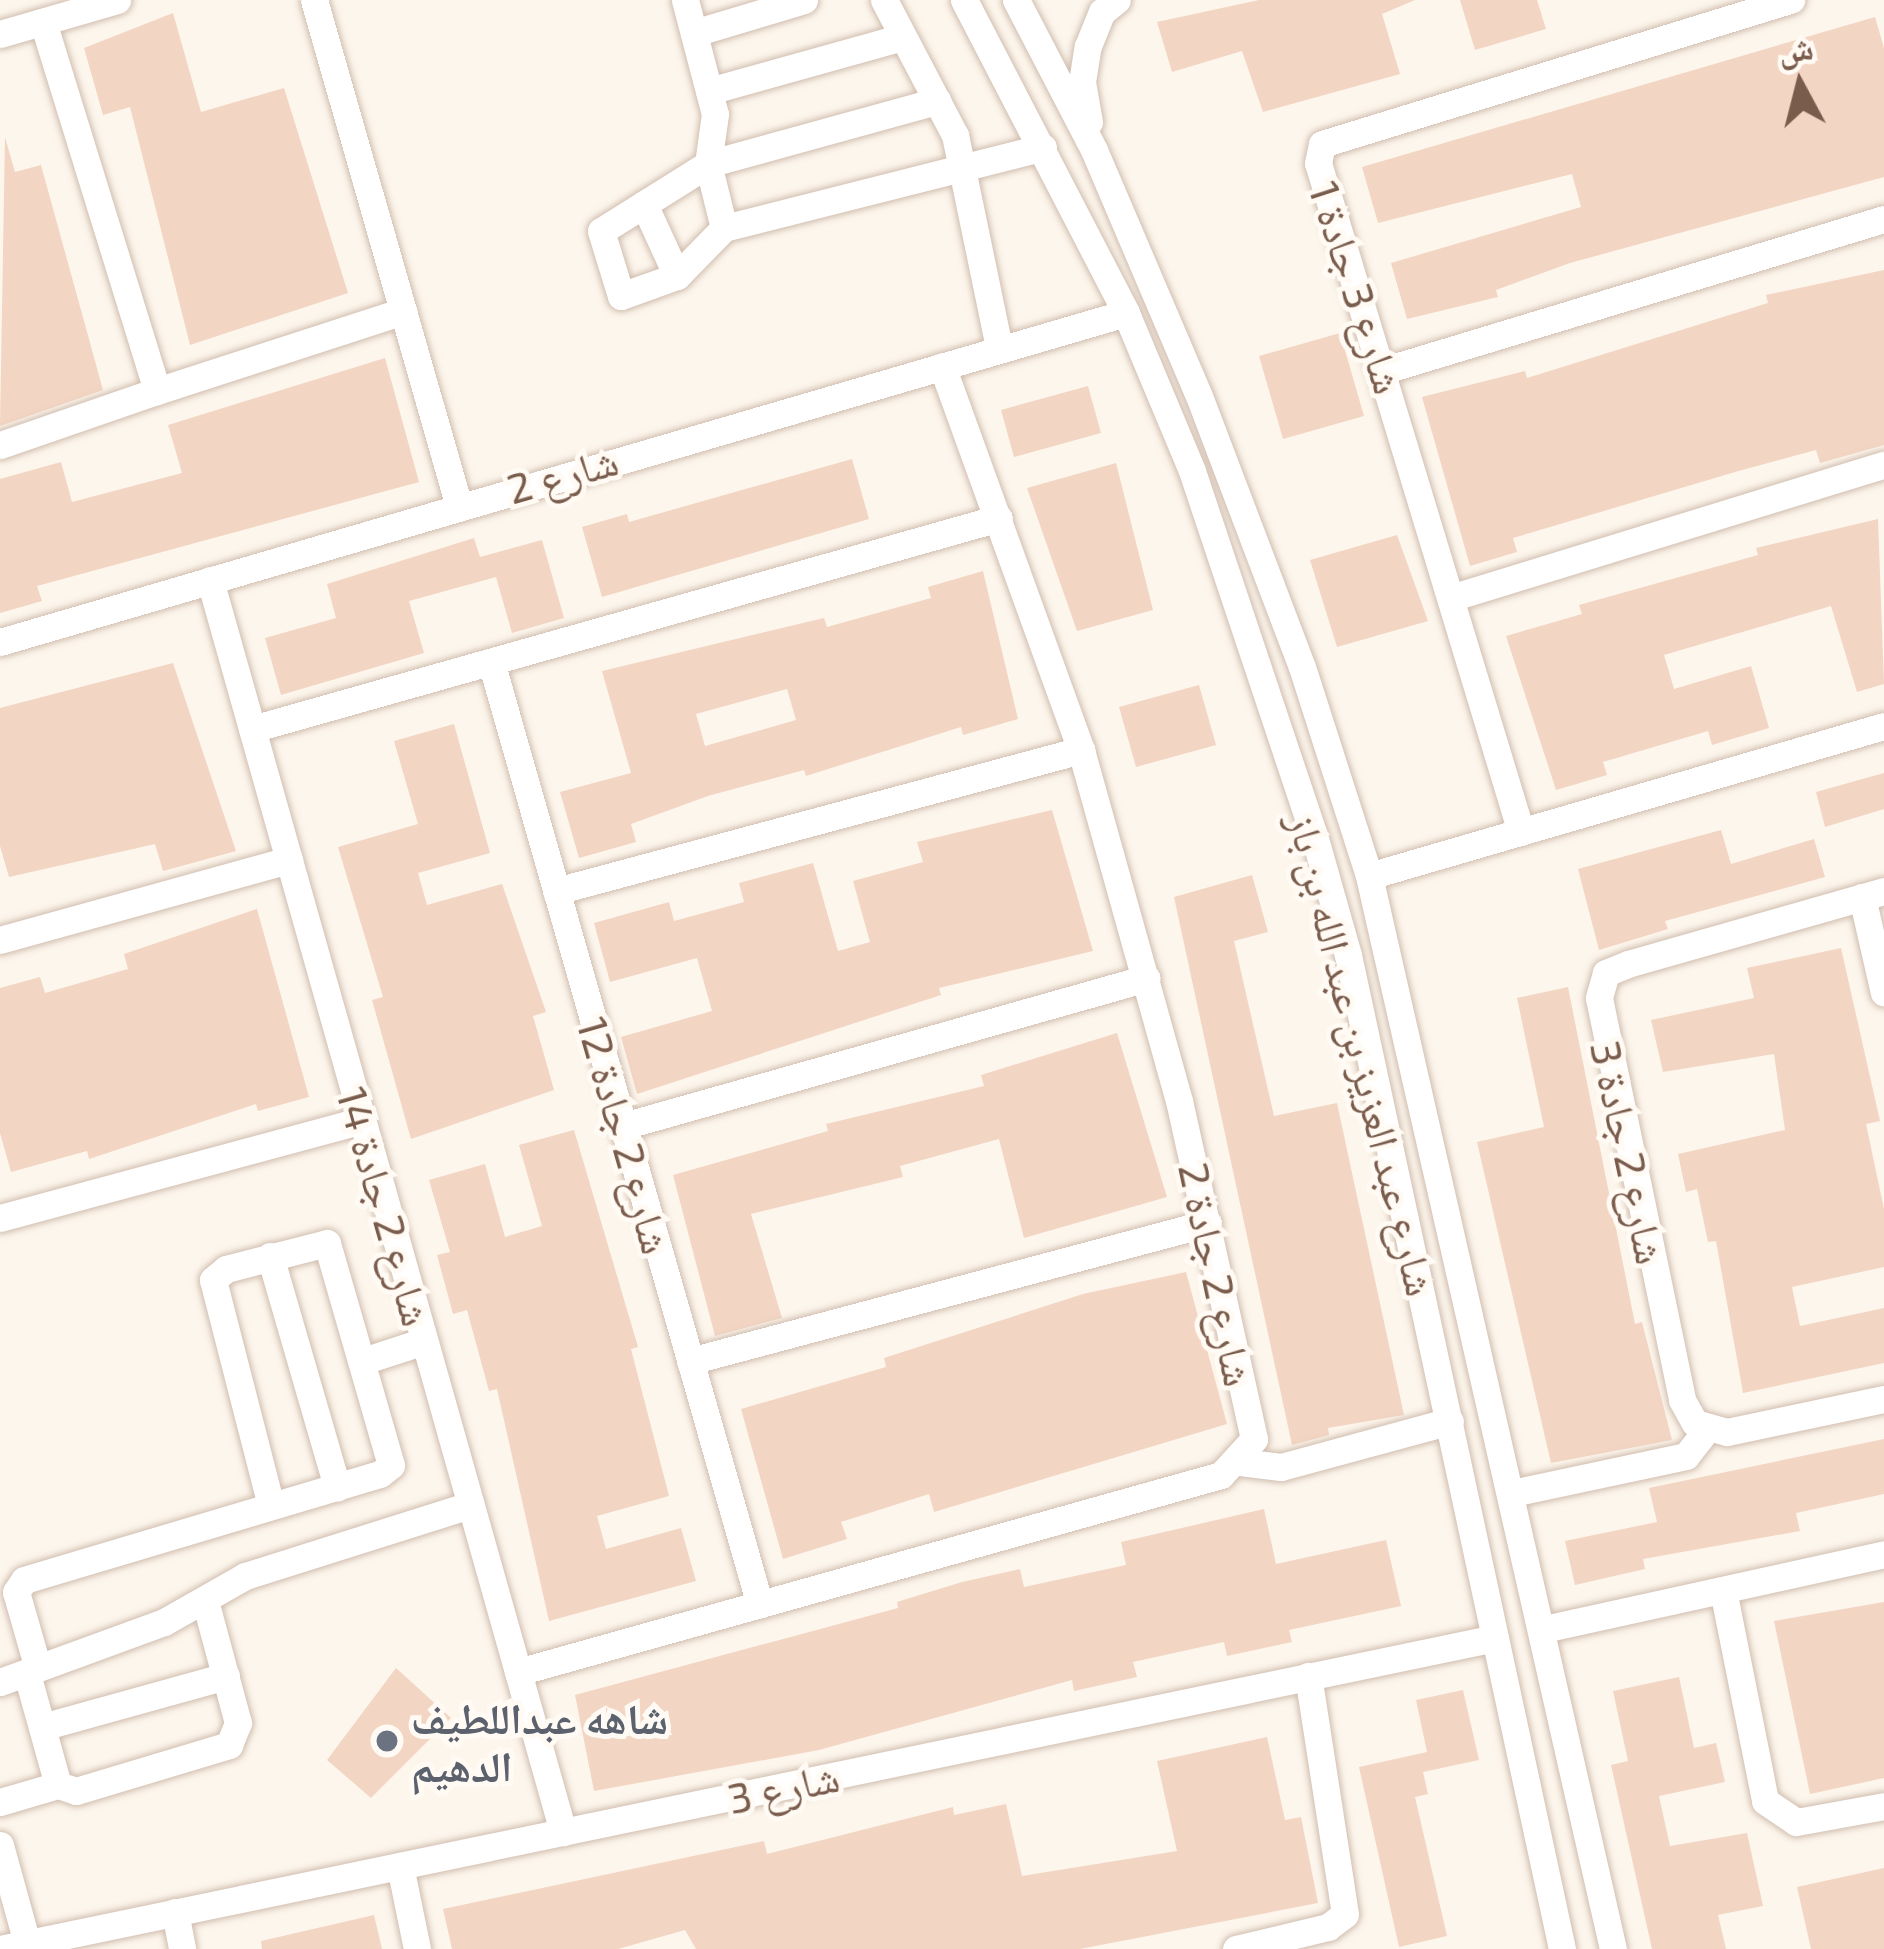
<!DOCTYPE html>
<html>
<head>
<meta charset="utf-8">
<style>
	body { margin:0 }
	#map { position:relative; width:1884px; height:1949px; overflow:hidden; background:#fdf6ec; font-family:"Exo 2","Noto Naskh Arabic",sans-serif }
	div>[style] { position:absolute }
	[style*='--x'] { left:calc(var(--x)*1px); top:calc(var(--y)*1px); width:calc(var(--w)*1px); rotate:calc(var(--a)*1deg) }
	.building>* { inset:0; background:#f3d5c3 }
	.roads { filter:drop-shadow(0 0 3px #d1beb0) drop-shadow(0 0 3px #d1beb0) }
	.minor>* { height:27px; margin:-13.5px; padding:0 13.5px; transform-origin:13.5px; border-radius:13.5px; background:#fff }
	.dots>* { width:33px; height:33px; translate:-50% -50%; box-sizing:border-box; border:6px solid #fffaf3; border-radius:50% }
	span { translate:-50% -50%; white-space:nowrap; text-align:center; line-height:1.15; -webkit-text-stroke:10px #fffaf3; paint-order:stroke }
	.street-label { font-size:42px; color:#7a5c4d }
	.worship-label { font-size:42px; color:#5b616d; font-weight:700 }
	.left { translate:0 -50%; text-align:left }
	.north { position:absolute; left:1740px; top:24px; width:120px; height:120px; -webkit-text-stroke:9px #fffaf3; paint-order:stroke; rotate:353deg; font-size:33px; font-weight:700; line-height:48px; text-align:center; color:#7a5c4d }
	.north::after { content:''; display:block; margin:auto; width:42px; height:54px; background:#7a5c4d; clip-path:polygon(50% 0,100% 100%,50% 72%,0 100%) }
</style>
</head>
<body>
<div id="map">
	<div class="building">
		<i style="clip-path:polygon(1259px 0,1415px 0,1382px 14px,1400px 74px,1263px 112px,1242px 51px,1172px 72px,1157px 22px)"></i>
		<i style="clip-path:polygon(1460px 0,1537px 0,1546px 29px,1475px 50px)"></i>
		<i style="clip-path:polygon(173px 13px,201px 112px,284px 88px,348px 293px,190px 345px,130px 107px,103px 115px,84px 48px)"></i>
		<i style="clip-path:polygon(1875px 17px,1884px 48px,1884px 177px,1570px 263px,1496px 290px,1498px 297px,1407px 319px,1391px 263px,1581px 207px,1572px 174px,1378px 223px,1362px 167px)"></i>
		<i style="clip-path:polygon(5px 137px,15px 172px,41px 165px,103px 390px,0 426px)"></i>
		<i style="clip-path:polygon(1884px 270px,1884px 445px,1820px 463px,1816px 450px,1735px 472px,1513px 538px,1517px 552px,1470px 566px,1422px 397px,1525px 371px,1527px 378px,1768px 303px,1766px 295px)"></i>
		<i style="clip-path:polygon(1340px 333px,1364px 416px,1283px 439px,1259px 356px)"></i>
		<i style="clip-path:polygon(385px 358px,419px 482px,37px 586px,42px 601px,0 613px,0 479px,61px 462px,72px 502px,182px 473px,168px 425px)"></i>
		<i style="clip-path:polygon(1088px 386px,1101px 433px,1014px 457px,1001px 410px)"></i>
		<i style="clip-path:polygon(852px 459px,869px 519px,602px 597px,582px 527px,627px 514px,629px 522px)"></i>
		<i style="clip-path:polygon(1116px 463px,1153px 610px,1077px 631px,1027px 488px)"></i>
		<i style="clip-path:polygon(1878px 519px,1884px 684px,1857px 692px,1831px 606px,1664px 655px,1674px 689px,1751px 666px,1769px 728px,1712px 745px,1708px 731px,1603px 762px,1607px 775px,1556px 790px,1506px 636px,1582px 614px,1579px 605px,1758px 555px,1756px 548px)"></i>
		<i style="clip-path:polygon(1397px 535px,1428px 621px,1337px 647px,1310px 560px)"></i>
		<i style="clip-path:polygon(474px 538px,480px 557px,542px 540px,564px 618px,512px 633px,496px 577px,409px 601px,424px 653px,281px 695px,265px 638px,336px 618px,327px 584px)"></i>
		<i style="clip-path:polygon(evenodd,983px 571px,1018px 719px,963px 735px,961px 727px,806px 776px,804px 770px,708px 796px,631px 824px,636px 842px,579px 858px,560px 792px,631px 773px,602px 671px,824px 618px,827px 627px,931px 598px,928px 587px,983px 571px,787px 689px,796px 720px,705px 746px,696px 714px,787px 689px)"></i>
		<i style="clip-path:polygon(173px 663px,236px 851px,163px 871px,155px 844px,9px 877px,0 846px,0 708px)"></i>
		<i style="clip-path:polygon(1199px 685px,1216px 745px,1136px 767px,1119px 707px)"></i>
		<i style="clip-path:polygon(454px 724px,490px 853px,418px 873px,427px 905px,502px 884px,546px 1012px,533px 1016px,554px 1090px,411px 1139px,372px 1000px,383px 997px,338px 847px,418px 824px,394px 741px)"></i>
		<i style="clip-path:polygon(1884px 773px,1884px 809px,1825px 827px,1816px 792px)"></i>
		<i style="clip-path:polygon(1052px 810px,1093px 951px,939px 988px,941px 995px,637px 1094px,621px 1037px,712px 1011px,697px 958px,610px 982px,594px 923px,669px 902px,674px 921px,744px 902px,739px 883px,813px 863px,838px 951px,870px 942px,853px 881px,923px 862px,917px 842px)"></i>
		<i style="clip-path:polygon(1721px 830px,1731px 864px,1814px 839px,1825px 877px,1665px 921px,1668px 929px,1599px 950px,1578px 869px)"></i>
		<i style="clip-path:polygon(1252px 875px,1268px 932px,1234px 941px,1274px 1116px,1337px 1103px,1404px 1415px,1328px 1428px,1329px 1435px,1292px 1445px,1174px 897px)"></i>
		<i style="clip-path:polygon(257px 909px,309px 1097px,258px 1111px,256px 1104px,89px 1159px,87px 1151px,11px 1172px,0 1133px,0 988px,40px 977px,45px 993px,128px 969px,124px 954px)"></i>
		<i style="clip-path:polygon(1841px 948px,1880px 1121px,1866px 1124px,1884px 1209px,1884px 1267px,1792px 1287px,1800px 1326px,1884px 1308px,1884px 1363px,1743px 1393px,1716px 1241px,1708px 1242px,1697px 1189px,1686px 1192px,1678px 1154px,1785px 1130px,1774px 1054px,1663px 1072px,1651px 1020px,1754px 998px,1747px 968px)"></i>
		<i style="clip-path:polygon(1568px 987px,1635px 1324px,1642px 1322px,1672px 1440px,1551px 1463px,1477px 1142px,1544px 1127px,1517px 998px)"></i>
		<i style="clip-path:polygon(1117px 1033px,1167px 1197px,1024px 1238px,999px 1139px,900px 1166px,903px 1177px,751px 1214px,782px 1318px,715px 1336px,673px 1175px,828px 1131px,826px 1124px,984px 1086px,981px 1075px)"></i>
		<i style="clip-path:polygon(574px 1130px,638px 1347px,631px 1349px,669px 1496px,597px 1516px,606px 1549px,681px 1528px,696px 1581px,549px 1621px,497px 1389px,489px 1391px,467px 1310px,453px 1314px,437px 1255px,450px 1252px,429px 1180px,485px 1164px,505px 1237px,542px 1226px,519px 1145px)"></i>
		<i style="clip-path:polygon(1186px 1272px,1227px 1424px,934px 1512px,929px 1494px,841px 1522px,847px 1539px,783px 1559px,741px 1409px,886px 1367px,884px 1358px,1083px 1294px)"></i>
		<i style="clip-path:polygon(1884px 1439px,1884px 1494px,1796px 1513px,1800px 1531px,1643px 1559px,1645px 1569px,1575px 1585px,1565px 1541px,1657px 1522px,1649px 1488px)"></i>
		<i style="clip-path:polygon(1264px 1509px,1276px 1564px,1386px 1540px,1401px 1606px,1289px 1630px,1292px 1642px,1227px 1656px,1224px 1642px,1133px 1662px,1137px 1677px,1074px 1691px,1072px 1680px,819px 1750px,594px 1791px,575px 1695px,898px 1608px,897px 1602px,962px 1582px,1020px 1569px,1024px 1587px,1126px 1565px,1121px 1542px)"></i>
		<i style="clip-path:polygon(1884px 1602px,1884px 1778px,1810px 1794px,1774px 1621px)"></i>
		<i style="clip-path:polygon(396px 1668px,451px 1718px,371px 1798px,327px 1760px)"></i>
		<i style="clip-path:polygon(1679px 1677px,1694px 1748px,1716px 1743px,1725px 1782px,1659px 1796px,1670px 1846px,1747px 1833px,1763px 1906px,1718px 1915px,1726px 1949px,1652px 1949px,1611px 1765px,1628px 1761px,1613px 1691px)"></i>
		<i style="clip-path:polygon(1463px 1690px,1479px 1760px,1423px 1772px,1428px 1794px,1415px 1797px,1447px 1936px,1399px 1947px,1359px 1767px,1427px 1752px,1416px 1700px)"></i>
		<i style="clip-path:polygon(1267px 1737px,1285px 1820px,1301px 1817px,1318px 1903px,1080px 1949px,696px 1949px,685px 1930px,618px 1949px,452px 1949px,443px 1909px,764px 1841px,767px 1854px,953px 1807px,954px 1815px,1006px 1804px,1022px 1876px,1177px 1851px,1157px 1761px)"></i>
		<i style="clip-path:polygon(1884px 1868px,1884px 1949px,1811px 1949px,1797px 1887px)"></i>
		<i style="clip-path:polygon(374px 1915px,382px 1949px,262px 1949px,261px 1941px)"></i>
	</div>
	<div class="roads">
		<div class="minor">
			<i style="--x:314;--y:0;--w:523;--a:74.02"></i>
			<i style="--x:685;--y:0;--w:118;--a:75.3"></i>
			<i style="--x:715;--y:114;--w:50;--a:98"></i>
			<i style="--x:708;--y:164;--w:126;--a:147.9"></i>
			<i style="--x:601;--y:231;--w:68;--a:72.9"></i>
			<i style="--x:621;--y:296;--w:59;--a:-19.7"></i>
			<i style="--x:677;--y:276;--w:67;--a:-45.6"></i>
			<i style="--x:724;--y:228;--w:329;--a:-14.2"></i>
			<i style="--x:884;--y:0;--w:153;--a:62.3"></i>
			<i style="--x:955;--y:135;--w:217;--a:78.3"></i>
			<i style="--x:964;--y:0;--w:352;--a:62.6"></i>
			<i style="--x:1126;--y:313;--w:171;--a:67.3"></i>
			<i style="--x:1192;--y:471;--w:384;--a:71.5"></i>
			<i style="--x:1314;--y:835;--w:125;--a:74.2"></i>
			<i style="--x:1348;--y:955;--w:1017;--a:77.85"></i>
			<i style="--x:1016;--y:0;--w:169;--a:62.5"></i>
			<i style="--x:1094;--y:150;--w:267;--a:66.9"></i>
			<i style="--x:1199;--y:396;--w:290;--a:69.2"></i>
			<i style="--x:1302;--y:667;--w:219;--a:72.2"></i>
			<i style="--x:1369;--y:876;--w:1100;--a:77.19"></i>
			<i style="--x:43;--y:22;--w:386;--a:72.8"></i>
			<i style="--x:157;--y:391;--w:259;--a:-18"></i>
			<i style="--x:694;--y:33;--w:115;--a:-16.7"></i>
			<i style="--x:0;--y:34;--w:122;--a:-16.2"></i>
			<i style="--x:709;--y:91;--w:201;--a:-15.6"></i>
			<i style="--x:1089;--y:122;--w:41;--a:-99.9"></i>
			<i style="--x:1082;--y:82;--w:36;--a:-81"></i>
			<i style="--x:1088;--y:46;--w:37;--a:-68"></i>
			<i style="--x:1102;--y:12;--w:19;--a:-39"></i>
			<i style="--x:644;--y:204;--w:79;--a:65.4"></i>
			<i style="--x:724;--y:228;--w:66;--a:-104"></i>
			<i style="--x:708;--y:164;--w:238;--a:-15.4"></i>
			<i style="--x:1385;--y:370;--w:521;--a:-16.84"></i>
			<i style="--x:0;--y:445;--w:166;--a:-19"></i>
			<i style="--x:210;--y:580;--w:1301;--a:74.25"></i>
			<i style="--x:1454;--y:597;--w:450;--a:-17.1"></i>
			<i style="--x:0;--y:642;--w:1173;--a:-16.29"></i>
			<i style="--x:492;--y:665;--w:977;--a:74.09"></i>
			<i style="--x:252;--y:729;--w:776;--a:-15.77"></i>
			<i style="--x:1521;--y:832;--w:699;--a:-106.88"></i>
			<i style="--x:1318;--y:163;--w:19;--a:-78"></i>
			<i style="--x:1322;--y:144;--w:491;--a:-17.1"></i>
			<i style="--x:1369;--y:876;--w:536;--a:-16.24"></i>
			<i style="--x:556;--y:891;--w:544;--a:-15.03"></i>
			<i style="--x:1884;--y:891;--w:266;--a:164.1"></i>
			<i style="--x:1628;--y:964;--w:24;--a:158"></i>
			<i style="--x:1606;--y:973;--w:26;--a:106"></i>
			<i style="--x:1599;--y:998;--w:410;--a:78.3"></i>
			<i style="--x:1682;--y:1400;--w:26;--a:61"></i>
			<i style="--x:1695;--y:1423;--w:33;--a:16"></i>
			<i style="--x:1727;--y:1432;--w:160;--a:-11.9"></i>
			<i style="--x:1862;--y:897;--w:98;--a:77.1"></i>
			<i style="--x:0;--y:940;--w:300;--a:-15.5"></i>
			<i style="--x:623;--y:1126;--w:544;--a:-15.77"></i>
			<i style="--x:0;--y:1218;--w:375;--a:-15.1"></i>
			<i style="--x:270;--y:1256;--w:241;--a:73.8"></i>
			<i style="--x:366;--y:1360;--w:61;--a:-18.1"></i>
			<i style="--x:690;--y:1361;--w:536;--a:-14.92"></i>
			<i style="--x:1240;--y:1462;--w:41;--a:7"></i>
			<i style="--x:1281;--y:1467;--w:175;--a:-15.2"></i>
			<i style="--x:1512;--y:1493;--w:178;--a:-12"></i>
			<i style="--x:1686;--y:1456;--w:33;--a:-52"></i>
			<i style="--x:1723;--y:1590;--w:215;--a:78.7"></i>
			<i style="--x:1765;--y:1801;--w:37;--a:34"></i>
			<i style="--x:1796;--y:1822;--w:89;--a:-10.3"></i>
			<i style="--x:1544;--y:1629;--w:348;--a:-12.4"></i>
			<i style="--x:37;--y:1665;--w:76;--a:-106"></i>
			<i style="--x:16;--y:1592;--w:14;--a:-56"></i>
			<i style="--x:24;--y:1580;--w:371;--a:-16.6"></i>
			<i style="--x:380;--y:1474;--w:14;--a:-39"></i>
			<i style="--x:391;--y:1465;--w:231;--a:-106.1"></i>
			<i style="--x:327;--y:1243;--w:104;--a:165.6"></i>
			<i style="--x:226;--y:1269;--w:17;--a:140"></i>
			<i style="--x:213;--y:1280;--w:233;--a:75.6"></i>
			<i style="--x:518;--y:1672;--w:730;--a:-15.65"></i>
			<i style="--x:1221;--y:1475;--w:49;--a:-47.5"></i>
			<i style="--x:1254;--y:1439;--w:346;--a:-102.5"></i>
			<i style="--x:1179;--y:1101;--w:364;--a:-105.6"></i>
			<i style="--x:1081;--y:750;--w:408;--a:-109.9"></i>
			<i style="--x:27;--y:1674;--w:115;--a:74.4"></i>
			<i style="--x:0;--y:1682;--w:175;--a:-20.1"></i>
			<i style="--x:164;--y:1622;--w:93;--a:-29.6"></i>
			<i style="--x:245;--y:1576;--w:236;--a:-17.5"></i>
			<i style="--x:42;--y:1727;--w:191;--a:-15.5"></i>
			<i style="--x:0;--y:1802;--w:60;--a:-16.3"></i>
			<i style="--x:58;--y:1785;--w:19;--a:18"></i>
			<i style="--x:76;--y:1791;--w:160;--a:-16.7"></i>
			<i style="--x:229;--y:1745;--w:24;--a:-68"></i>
			<i style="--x:238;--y:1723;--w:126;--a:-105.1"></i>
			<i style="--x:0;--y:1845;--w:102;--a:74.6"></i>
			<i style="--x:400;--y:1866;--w:85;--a:78.4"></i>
			<i style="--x:175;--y:1912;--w:38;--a:79"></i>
			<i style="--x:0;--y:1949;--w:1527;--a:-11.75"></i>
			<i style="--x:1236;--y:1949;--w:95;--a:-13.4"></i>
			<i style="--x:1328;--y:1927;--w:21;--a:-37"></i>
			<i style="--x:1345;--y:1914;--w:241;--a:-98.8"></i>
		</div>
	</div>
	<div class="dots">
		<i style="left:387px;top:1741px;background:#6b7280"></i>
	</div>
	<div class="street-label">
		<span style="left:1358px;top:287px;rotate:72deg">شارع 3 جادة 1</span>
		<span style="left:562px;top:473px;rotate:-16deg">شارع 2</span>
		<span style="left:1364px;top:1054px;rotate:76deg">شارع عبد العزيز بن عبد الله بن باز</span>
		<span style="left:626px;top:1135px;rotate:74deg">شارع 2 جادة 12</span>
		<span style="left:1630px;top:1152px;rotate:78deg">شارع 2 جادة 3</span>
		<span style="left:386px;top:1206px;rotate:74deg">شارع 2 جادة 14</span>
		<span style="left:1218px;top:1274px;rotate:78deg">شارع 2 جادة 2</span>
		<span style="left:783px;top:1786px;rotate:-12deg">شارع 3</span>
	</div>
	<div class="worship-label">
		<span class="left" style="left:411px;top:1741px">شاهه عبداللطيف<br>الدهيم</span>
	</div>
	<div class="north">ش</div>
</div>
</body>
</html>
